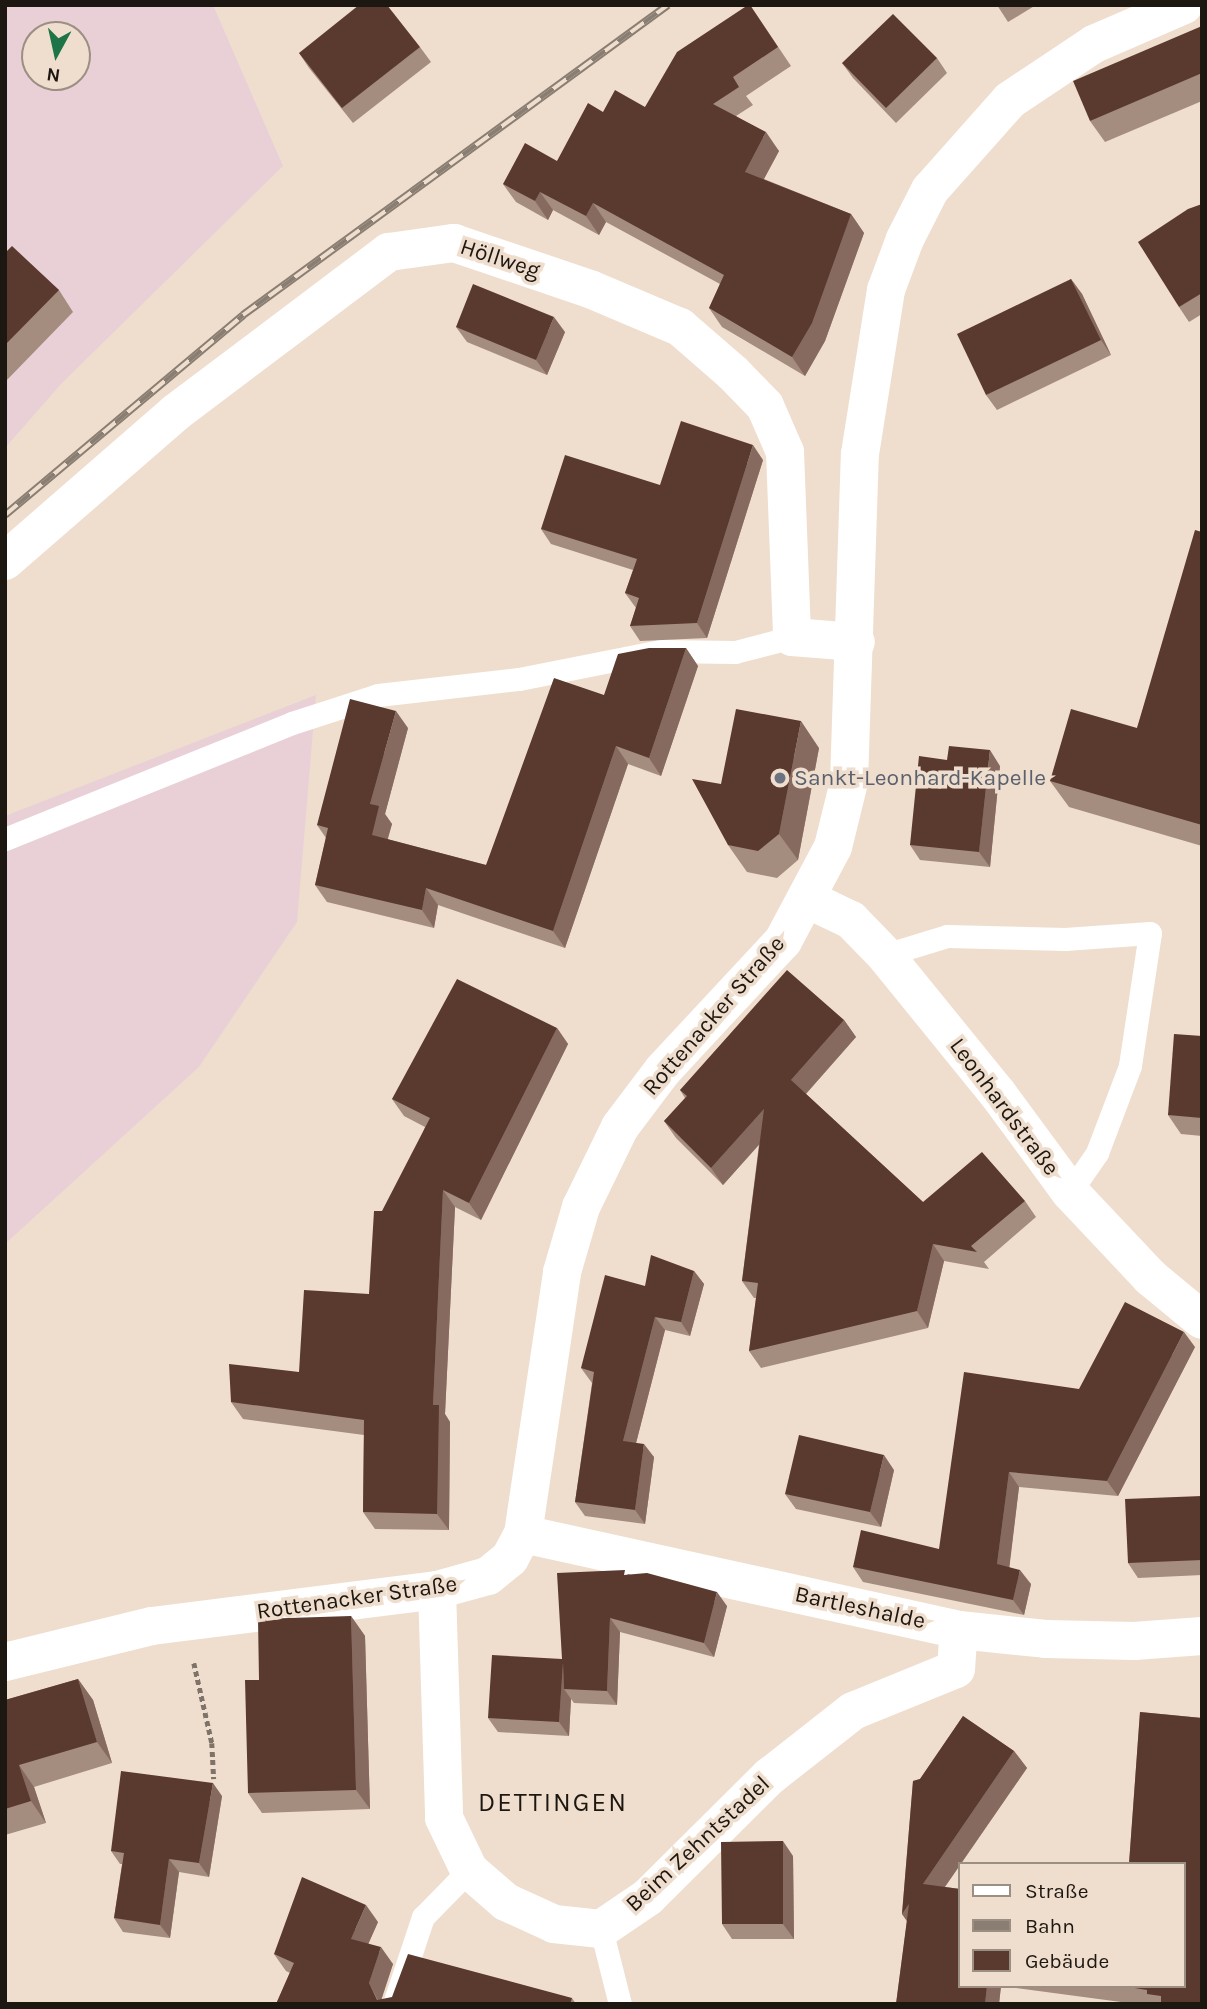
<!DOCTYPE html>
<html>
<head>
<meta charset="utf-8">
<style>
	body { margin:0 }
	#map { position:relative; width:1207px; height:2009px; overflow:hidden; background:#efdece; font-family:Karla,sans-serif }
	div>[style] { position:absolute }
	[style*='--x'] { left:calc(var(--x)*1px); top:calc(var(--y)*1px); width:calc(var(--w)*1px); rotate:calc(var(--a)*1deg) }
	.commercial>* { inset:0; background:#e9d0d7 }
	.path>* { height:4.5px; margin-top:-2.25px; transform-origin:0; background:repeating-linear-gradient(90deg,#7e7369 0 5px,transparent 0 8.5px) }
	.lane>* { height:23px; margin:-11.5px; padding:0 11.5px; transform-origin:11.5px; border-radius:11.5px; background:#fff }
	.street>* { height:38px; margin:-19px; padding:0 19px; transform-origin:19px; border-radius:19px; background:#fff }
	.secondary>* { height:38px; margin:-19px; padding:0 19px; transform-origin:19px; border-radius:19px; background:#fff }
	.rail>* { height:8px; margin-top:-4px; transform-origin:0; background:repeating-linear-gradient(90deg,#efdece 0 16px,#8a7e73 0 32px); box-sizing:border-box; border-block:2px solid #8a7e73 }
	.wall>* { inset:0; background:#a48c7e }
	.shaded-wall>* { inset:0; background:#876a5f }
	.building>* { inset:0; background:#5a392f }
	.dots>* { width:19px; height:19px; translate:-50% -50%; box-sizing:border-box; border:4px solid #efdece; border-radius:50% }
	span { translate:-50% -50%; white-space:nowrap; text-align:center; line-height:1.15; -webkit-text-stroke:7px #efdece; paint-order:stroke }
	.street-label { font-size:23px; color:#1d1711 }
	.worship-label { font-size:23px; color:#5b616d }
	.left { translate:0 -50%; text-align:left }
	.quarter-label { font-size:26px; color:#1d1711; letter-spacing:2px }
	.frame { position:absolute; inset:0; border:7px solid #1d1711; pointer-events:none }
	.legend { position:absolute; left:958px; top:1862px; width:228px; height:126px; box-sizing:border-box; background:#efdece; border:2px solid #9b8e82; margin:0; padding:9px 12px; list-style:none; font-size:21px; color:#1d1711 }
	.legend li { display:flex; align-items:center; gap:14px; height:35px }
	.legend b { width:35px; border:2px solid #9b8e82 }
	.north { position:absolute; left:21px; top:21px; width:70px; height:70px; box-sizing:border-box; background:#efdece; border:2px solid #9b8e82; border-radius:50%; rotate:188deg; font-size:19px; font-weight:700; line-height:28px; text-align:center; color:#1d1711 }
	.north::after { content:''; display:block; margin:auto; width:24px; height:32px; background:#1f7447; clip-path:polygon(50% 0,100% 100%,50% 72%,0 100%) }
</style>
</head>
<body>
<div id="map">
	<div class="commercial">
		<i style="clip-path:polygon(evenodd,5px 5px,213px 5px,283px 166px,62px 383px,5px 448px,5px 5px,35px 35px,77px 35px,77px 77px,35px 77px,35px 35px)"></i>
		<i style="clip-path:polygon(316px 695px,297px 922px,199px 1067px,5px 1244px,5px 816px)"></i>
	</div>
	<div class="path">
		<i style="--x:194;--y:1663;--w:82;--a:77.3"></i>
		<i style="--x:212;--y:1743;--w:36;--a:87"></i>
	</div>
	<div class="lane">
		<i style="--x:5;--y:839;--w:310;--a:-22"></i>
		<i style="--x:292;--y:723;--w:90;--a:-18"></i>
		<i style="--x:378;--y:695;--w:142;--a:-6.5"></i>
		<i style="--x:519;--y:679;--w:144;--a:-11.2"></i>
		<i style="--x:660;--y:651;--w:75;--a:0.8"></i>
		<i style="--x:735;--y:652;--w:59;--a:-14.7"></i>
		<i style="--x:885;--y:955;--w:65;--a:-17"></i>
		<i style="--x:947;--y:936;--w:118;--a:1.5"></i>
		<i style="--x:1065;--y:939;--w:85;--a:-4"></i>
		<i style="--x:1150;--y:933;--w:134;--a:98.6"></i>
		<i style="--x:1130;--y:1066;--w:93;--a:110.8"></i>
		<i style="--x:1097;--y:1153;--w:47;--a:124.7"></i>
		<i style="--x:601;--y:1929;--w:77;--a:75.8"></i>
		<i style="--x:394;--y:2004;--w:92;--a:-71.6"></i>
		<i style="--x:423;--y:1917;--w:66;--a:-45.6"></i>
	</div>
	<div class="street">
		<i style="--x:5;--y:561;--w:225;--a:-41"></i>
		<i style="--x:175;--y:413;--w:268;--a:-37"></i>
		<i style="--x:389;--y:252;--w:66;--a:-7.9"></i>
		<i style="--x:454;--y:243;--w:144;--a:18.7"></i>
		<i style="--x:590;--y:289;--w:98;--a:22.9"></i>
		<i style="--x:680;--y:327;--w:70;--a:41"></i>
		<i style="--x:733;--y:373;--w:46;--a:45.9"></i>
		<i style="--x:765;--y:406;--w:50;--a:66.5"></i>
		<i style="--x:785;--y:452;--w:185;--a:87.8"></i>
		<i style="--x:792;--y:637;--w:64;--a:4.5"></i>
		<i style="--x:807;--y:899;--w:49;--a:25.5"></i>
		<i style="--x:851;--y:920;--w:49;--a:45.8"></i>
		<i style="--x:885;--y:955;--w:179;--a:50.9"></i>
		<i style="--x:998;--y:1094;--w:122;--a:53.7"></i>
		<i style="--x:1070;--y:1192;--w:117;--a:46.7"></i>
		<i style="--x:1150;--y:1277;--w:67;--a:39.6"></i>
		<i style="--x:523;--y:1534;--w:446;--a:12.4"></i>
		<i style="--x:959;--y:1630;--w:87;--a:5.9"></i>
		<i style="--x:1046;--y:1639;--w:88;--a:1.3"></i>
		<i style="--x:1134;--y:1641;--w:68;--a:-4.2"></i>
		<i style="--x:437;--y:1590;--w:228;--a:88.2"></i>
		<i style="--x:444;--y:1818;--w:58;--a:64.3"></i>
		<i style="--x:469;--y:1870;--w:49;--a:40.9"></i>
		<i style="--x:506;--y:1902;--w:53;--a:24.6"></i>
		<i style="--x:554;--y:1924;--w:47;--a:6.1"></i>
		<i style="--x:601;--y:1929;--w:57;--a:-34.2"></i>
		<i style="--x:648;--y:1897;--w:172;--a:-44.8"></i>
		<i style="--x:770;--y:1776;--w:105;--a:-38.1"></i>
		<i style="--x:853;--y:1711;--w:111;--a:-22.2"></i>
		<i style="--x:956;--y:1669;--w:39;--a:-86"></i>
	</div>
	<div class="secondary">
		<i style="--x:5;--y:1662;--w:151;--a:-13.8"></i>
		<i style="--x:152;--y:1626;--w:287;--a:-7.2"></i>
		<i style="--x:437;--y:1590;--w:53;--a:-15.4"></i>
		<i style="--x:488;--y:1576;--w:28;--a:-39"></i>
		<i style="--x:510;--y:1558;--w:27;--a:-62"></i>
		<i style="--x:523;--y:1534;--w:265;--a:-81.5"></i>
		<i style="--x:562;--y:1272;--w:68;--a:-73.7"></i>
		<i style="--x:581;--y:1207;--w:89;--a:-64"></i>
		<i style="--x:620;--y:1127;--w:71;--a:-53"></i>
		<i style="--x:663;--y:1070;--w:176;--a:-47.1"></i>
		<i style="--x:783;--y:941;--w:106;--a:-62"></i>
		<i style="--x:833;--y:847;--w:67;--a:-76.2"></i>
		<i style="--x:849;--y:782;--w:328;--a:-88.1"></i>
		<i style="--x:860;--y:454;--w:166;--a:-81"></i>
		<i style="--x:886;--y:290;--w:54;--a:-69.6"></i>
		<i style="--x:905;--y:239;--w:55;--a:-63"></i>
		<i style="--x:930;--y:190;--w:120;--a:-48.4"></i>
		<i style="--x:1010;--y:100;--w:101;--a:-33.7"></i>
		<i style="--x:1094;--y:44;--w:98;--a:-23.4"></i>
	</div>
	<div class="rail">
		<i style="--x:5;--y:515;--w:311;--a:-40"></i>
		<i style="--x:243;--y:315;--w:526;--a:-36.11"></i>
	</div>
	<div class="wall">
		<i style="clip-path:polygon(750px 5px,791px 66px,746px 96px,753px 105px,736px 116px,779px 151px,764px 179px,851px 214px,864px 233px,825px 341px,805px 376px,722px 327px,709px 308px,720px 284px,606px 222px,599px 235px,553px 210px,548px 220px,516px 202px,503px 184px,557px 161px,603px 112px,645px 107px)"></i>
		<i style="clip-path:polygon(997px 5px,1036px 5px,1008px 22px)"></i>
		<i style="clip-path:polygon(1202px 26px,1202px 101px,1105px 142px,1090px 121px)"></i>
		<i style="clip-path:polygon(420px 47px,431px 62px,353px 123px,309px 68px,299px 53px)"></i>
		<i style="clip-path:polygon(937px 58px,947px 73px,896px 123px,853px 78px,842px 63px)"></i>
		<i style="clip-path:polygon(1202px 204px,1202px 314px,1189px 322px,1179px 307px)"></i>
		<i style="clip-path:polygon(5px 253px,59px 290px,73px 312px,5px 382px)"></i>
		<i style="clip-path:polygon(1071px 279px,1082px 294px,1111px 355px,997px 410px,986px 395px)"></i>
		<i style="clip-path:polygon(456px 327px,565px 332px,547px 375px,467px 342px)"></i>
		<i style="clip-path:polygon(763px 460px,707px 638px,640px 641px,630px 626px,636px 608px,625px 593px,633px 570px,551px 544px,541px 529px,660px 485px)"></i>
		<i style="clip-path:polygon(1202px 532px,1202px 846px,1069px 807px,1050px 781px,1137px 728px)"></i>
		<i style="clip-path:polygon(686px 648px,698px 666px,661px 776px,628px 764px,565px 948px,438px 905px,434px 928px,327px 902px,315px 885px,326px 838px,317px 825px,408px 728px,385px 814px,392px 824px,387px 839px,486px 865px,604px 695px)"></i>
		<i style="clip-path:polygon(819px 748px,798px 860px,777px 878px,747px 872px,728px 845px,721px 784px)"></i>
		<i style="clip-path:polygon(1000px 766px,990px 867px,920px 860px,910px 845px)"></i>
		<i style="clip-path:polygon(844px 1020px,856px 1037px,806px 1094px,923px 1202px,1025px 1201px,1036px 1217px,984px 1262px,989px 1269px,944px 1261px,928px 1328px,761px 1368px,749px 1351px,756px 1298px,754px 1298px,742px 1281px,759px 1144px,723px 1185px,676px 1138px,664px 1121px,685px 1098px,680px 1090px)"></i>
		<i style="clip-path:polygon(557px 1028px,568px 1044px,481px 1220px,455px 1207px,445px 1414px,450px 1422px,449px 1530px,375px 1529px,363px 1512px,364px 1435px,243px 1419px,231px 1402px,299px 1372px,369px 1294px,425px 1127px,404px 1116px,392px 1099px)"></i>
		<i style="clip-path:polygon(1202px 1036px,1202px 1136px,1181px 1134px,1168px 1115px)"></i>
		<i style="clip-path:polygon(694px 1271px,704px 1284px,690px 1336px,665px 1330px,636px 1443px,654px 1457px,645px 1524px,585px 1516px,575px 1502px,592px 1383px,581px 1368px,645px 1286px)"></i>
		<i style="clip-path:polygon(1195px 1347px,1118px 1496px,1019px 1487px,1009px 1567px,1031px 1584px,1024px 1615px,863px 1582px,853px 1567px,939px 1549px,1079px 1389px)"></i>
		<i style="clip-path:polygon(894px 1470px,881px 1527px,796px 1509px,785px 1494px)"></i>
		<i style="clip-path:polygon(1202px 1496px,1202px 1575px,1138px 1578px,1128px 1563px)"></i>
		<i style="clip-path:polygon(628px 1574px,727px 1606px,714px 1657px,620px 1632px,617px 1705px,574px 1703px,571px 1699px,569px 1736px,498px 1732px,488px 1718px,562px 1659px)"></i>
		<i style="clip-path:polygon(351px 1616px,365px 1636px,370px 1809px,262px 1813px,248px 1793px,259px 1680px)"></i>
		<i style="clip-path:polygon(78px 1679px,93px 1700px,112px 1763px,34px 1787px,46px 1823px,5px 1835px,5px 1700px)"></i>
		<i style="clip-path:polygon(1140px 1712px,1202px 1718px,1202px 2004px,1136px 2004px,1001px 1986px,999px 2004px,896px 2004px,907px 1921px,902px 1914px,913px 1781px,920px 1779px,963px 1716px,1014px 1751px,1027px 1768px,945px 1887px,960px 1889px,960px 1986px,1184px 1986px,1184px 1864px,1129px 1864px)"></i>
		<i style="clip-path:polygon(222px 1796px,209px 1877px,179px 1872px,170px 1938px,123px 1932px,114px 1918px,122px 1864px,120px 1864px,111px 1851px)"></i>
		<i style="clip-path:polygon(793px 1856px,794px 1939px,732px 1939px,722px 1924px)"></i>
		<i style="clip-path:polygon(378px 1922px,368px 1944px,393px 1964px,381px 1999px,572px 1998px,576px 2004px,276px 2004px,290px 1973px,286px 1971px,274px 1954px)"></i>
	</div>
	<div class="shaded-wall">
		<i style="clip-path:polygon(766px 132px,779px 151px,758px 190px,745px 172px)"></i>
		<i style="clip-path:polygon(540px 192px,553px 210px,548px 220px,535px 201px)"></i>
		<i style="clip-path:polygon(593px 203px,606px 222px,599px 235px,586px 216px)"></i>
		<i style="clip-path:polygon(851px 214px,864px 233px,825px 341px,805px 376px,792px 357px)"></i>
		<i style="clip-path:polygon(1071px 279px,1082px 294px,1111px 355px,1101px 340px)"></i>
		<i style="clip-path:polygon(554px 317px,565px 332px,547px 375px,536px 360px)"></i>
		<i style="clip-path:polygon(753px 445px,763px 460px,707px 638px,697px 623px)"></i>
		<i style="clip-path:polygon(686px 648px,698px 666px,661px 776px,649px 758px)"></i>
		<i style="clip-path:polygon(396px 711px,408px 728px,385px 814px,392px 824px,384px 853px,372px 835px,370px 804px)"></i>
		<i style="clip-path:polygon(801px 721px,819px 748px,798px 860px,779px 834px)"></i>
		<i style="clip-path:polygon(616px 746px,628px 764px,565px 948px,553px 931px)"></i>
		<i style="clip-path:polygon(990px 750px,1000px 766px,990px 867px,979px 852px)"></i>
		<i style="clip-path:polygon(426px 888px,438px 905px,434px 928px,422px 910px)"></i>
		<i style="clip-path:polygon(844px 1020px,856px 1037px,803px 1097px,791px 1080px)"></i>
		<i style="clip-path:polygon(557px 1028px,568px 1044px,481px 1220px,469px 1203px)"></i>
		<i style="clip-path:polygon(764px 1109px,776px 1126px,723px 1185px,711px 1168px)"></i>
		<i style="clip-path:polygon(443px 1190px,455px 1207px,445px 1414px,450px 1422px,449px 1530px,437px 1514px,433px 1405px)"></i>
		<i style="clip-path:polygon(933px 1244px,944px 1261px,928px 1328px,917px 1311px)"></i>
		<i style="clip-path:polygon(694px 1271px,704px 1284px,690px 1336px,681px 1322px)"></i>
		<i style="clip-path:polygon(655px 1317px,665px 1330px,633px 1455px,623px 1441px)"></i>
		<i style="clip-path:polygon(1184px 1332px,1195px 1347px,1118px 1496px,1107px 1481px)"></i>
		<i style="clip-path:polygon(644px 1444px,654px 1457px,645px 1524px,635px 1510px)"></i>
		<i style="clip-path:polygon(884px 1455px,894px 1470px,881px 1527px,870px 1512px)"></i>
		<i style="clip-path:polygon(1009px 1472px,1019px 1487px,1008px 1579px,997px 1564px)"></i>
		<i style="clip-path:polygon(1020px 1570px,1031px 1584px,1024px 1615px,1013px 1600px)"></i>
		<i style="clip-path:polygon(717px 1592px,727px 1606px,714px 1657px,704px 1643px)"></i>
		<i style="clip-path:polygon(351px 1616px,365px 1636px,370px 1809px,356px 1790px)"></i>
		<i style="clip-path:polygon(610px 1618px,620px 1632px,617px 1705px,607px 1691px)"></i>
		<i style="clip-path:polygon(563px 1663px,564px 1689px,571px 1699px,569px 1736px,559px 1722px)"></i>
		<i style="clip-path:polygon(78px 1679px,93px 1700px,112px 1763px,97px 1742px)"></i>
		<i style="clip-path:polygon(1014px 1751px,1027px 1768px,935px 1901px,923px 1884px)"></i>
		<i style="clip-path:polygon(19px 1765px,34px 1787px,46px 1823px,31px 1801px)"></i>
		<i style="clip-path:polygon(213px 1783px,222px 1796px,209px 1877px,199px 1863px)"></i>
		<i style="clip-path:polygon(783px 1841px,793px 1856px,794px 1939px,783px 1924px)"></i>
		<i style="clip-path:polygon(169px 1859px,179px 1872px,170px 1938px,160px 1925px)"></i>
		<i style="clip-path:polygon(909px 1904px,914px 1931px,902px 1914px)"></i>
		<i style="clip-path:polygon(366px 1905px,378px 1922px,363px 1956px,351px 1939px)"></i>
		<i style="clip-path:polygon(381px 1947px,393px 1964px,380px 2004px,369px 1983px)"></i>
		<i style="clip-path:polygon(987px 1986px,1001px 1986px,999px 2004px,985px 2004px)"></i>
	</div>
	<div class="building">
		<i style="clip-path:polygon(359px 5px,387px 5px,420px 47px,342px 108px,299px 53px)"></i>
		<i style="clip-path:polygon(748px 5px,750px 5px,778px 47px,733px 77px,739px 87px,713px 104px,766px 132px,745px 172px,851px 214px,812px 323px,792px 357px,709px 308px,724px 275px,593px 203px,586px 216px,540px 192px,535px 201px,503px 184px,525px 143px,557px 161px,588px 103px,603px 112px,615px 90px,645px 107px,677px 52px)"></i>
		<i style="clip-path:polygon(893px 14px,937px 58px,886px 108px,842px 63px)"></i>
		<i style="clip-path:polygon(1202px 26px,1202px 73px,1090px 121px,1073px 81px)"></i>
		<i style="clip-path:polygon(1202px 204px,1202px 293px,1179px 307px,1138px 242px,1188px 209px)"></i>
		<i style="clip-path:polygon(12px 246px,59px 290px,5px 345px,5px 253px)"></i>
		<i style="clip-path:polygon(1071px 279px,1101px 340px,986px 395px,957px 334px)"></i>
		<i style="clip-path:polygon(473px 284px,554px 317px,536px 360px,456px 327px)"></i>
		<i style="clip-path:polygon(681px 421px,753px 445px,697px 623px,630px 626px,639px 598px,625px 593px,637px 559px,541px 529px,565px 455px,660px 485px)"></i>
		<i style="clip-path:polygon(1195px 530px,1202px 532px,1202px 825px,1050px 781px,1071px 709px,1137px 728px)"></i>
		<i style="clip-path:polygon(649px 648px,686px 648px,649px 758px,616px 746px,553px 931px,426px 888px,422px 910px,315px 885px,328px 828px,317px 825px,350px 699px,396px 711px,370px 804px,379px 806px,372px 835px,486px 865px,554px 678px,604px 695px,618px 654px)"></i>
		<i style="clip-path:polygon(736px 709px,801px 721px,779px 834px,758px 851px,728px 845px,692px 779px,721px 784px)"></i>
		<i style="clip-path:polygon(949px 746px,990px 750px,979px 852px,910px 845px,919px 756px,947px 760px)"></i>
		<i style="clip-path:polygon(787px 970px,844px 1020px,791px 1080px,923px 1202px,982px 1152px,1025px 1201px,971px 1246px,977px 1252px,933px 1244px,917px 1311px,749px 1351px,758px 1283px,742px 1281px,764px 1109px,711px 1168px,664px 1121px,687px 1096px,680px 1090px)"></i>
		<i style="clip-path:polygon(457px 979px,557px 1028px,469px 1203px,443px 1190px,433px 1405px,439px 1405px,437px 1514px,363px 1512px,364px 1420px,231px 1402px,229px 1364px,299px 1372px,304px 1290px,369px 1294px,374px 1211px,382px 1211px,430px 1118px,392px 1099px)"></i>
		<i style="clip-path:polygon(1174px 1034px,1202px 1036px,1202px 1118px,1168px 1115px)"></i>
		<i style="clip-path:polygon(651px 1255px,694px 1271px,681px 1322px,655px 1317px,623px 1441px,644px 1444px,635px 1510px,575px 1502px,594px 1372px,581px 1368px,605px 1275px,645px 1286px)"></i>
		<i style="clip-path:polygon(1125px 1302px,1184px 1332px,1107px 1481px,1009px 1472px,997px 1564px,1020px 1570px,1013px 1600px,853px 1567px,861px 1530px,939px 1549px,964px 1372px,1079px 1389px)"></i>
		<i style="clip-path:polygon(799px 1435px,884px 1455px,870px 1512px,785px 1494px)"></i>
		<i style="clip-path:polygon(1202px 1496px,1202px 1560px,1128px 1563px,1125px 1499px)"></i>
		<i style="clip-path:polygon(625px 1570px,624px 1575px,647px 1573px,717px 1592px,704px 1643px,610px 1618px,607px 1691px,564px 1689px,563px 1663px,559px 1722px,488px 1718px,492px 1655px,562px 1659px,557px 1573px)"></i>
		<i style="clip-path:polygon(351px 1616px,356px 1790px,248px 1793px,245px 1680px,259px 1680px,258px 1619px)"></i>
		<i style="clip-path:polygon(78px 1679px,97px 1742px,19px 1765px,31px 1801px,5px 1809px,5px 1700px)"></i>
		<i style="clip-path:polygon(1140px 1712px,1202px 1718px,1202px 2004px,1161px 2004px,1161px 1996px,1147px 1994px,1147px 1990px,1122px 1986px,1184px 1986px,1184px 1864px,1129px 1864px)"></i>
		<i style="clip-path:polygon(963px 1716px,1014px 1751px,923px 1884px,960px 1889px,960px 1986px,987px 1986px,985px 2004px,896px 2004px,909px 1904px,902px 1914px,913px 1781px,920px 1779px)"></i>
		<i style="clip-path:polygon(121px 1771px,213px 1783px,199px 1863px,169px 1859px,160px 1925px,114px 1918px,124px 1853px,111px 1851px)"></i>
		<i style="clip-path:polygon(783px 1841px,783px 1924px,722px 1924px,721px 1842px)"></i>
		<i style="clip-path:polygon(302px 1877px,366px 1905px,351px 1939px,381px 1947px,369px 1983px,377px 2000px,392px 1997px,408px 1954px,572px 1998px,570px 2004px,276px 2004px,294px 1963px,274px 1954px)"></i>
	</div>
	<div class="dots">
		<i style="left:780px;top:778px;background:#6b7280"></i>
	</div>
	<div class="street-label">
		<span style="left:500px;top:259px;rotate:18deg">Höllweg</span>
		<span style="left:714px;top:1016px;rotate:-49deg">Rottenacker Straße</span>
		<span style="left:1004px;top:1107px;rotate:53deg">Leonhardstraße</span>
		<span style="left:357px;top:1598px;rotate:-8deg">Rottenacker Straße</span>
		<span style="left:860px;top:1608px;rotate:12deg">Bartleshalde</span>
		<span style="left:698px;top:1844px;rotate:-43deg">Beim Zehntstadel</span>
	</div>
	<div class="worship-label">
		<span class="left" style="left:794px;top:778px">Sankt-Leonhard-Kapelle</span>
	</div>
	<div class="quarter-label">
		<span style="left:553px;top:1803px">DETTINGEN</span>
	</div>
	<div class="frame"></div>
	<ul class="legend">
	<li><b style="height:9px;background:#fff"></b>Straße</li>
	<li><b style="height:9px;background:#8a7e73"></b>Bahn</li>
	<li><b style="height:19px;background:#5a392f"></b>Gebäude</li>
	</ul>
	<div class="north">N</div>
</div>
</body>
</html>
